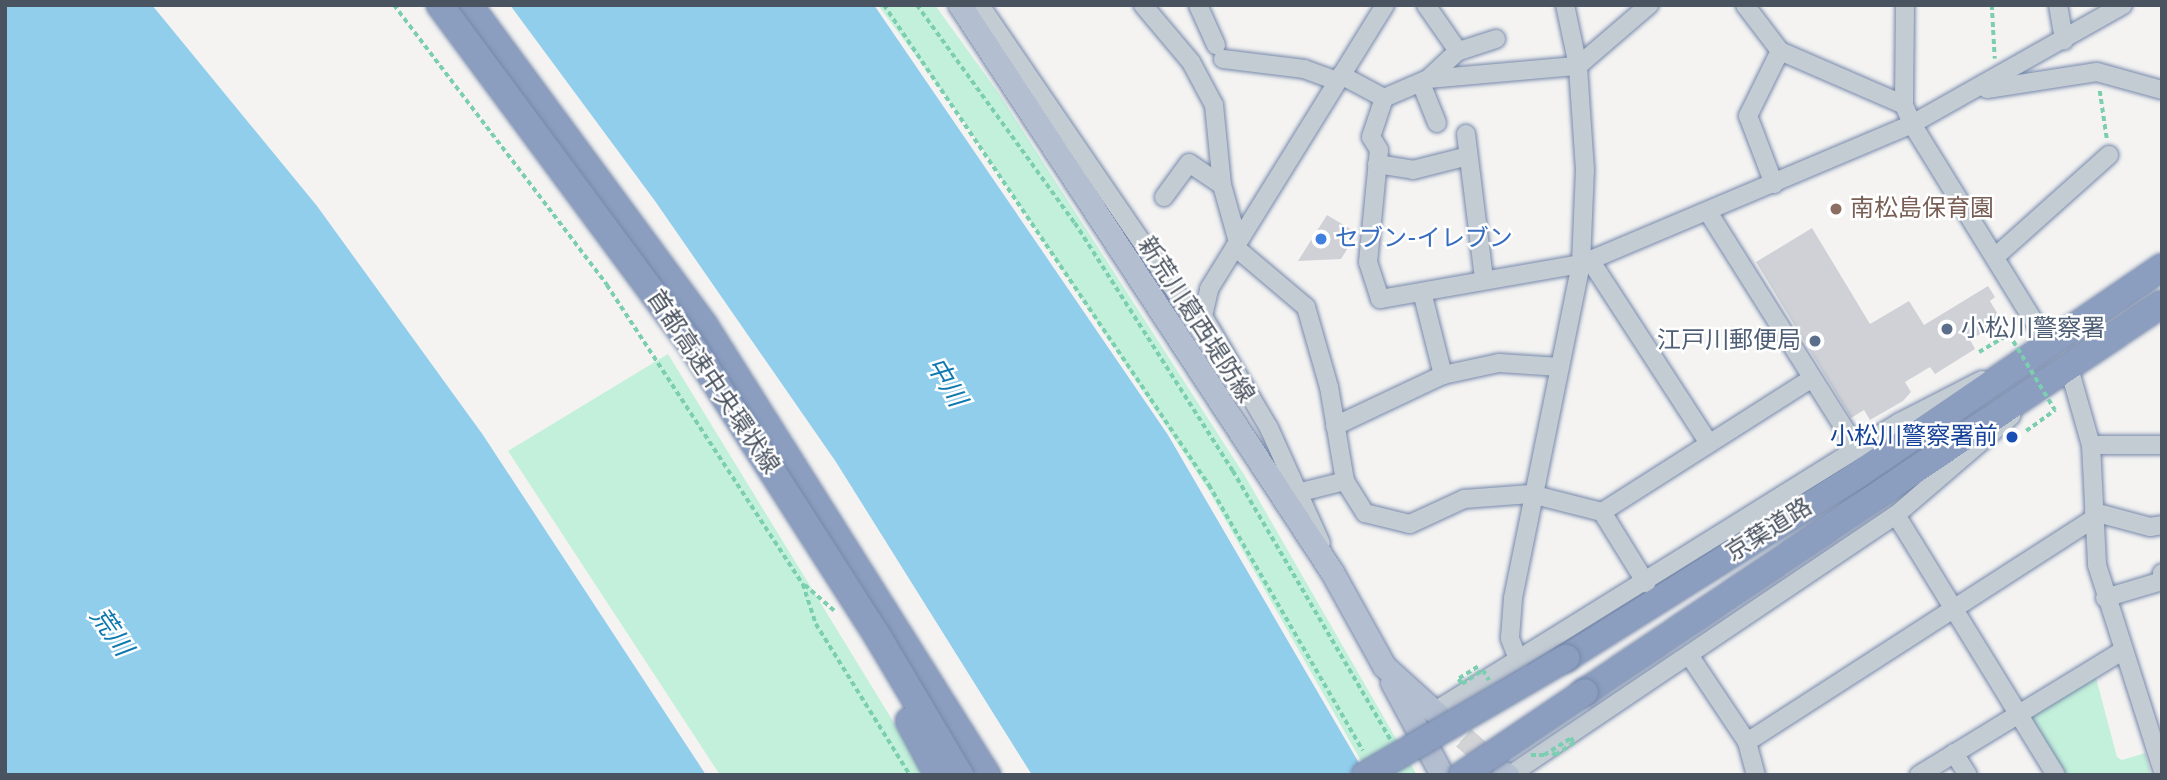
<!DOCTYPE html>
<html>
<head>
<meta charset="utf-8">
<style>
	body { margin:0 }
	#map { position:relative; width:2167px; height:780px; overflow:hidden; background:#f4f3f2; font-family:"Varela Round","Noto Sans JP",sans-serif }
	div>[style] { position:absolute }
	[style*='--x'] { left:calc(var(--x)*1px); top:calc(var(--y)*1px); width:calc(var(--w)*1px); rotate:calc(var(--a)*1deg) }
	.green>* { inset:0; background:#c3f0da }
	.water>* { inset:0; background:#91ceec }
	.building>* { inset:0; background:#cfd1d6 }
	.major-tunnel>* { height:23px; margin-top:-11.5px; transform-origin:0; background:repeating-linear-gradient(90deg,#d2d3d5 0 23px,transparent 0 34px) }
	.path>* { height:3.5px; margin-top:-1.75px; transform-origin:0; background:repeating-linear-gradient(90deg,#7bceaf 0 5px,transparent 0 8.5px) }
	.roads { filter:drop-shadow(0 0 2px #7689ab) drop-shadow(0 0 2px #7689ab) }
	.minor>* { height:18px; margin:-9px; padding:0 9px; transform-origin:9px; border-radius:9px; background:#c3cbd3 }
	.major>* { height:23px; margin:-11.5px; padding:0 11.5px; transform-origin:11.5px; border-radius:11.5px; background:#b3bed0 }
	.highway>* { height:26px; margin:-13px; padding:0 13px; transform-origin:13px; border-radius:13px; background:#8b9ec0 }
	.path-bridge>* { height:3.5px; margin-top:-1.75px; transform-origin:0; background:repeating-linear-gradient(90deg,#7bceaf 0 5px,transparent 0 8.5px) }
	.bridges { filter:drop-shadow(0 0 2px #7689ab) drop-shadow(0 0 2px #7689ab) }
	.highway-bridge>* { height:26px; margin:-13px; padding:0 13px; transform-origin:13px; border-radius:13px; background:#8b9ec0 }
	.dots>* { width:19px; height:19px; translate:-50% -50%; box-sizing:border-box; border:4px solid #fff; border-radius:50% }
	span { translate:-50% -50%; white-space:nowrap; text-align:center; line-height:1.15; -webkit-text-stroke:5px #fff; paint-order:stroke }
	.education-label { font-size:24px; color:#785e54 }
	.left { translate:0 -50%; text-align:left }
	.shop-label { font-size:24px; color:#366cbe }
	.street-label { font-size:24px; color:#4a5360 }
	.service-label { font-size:24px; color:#4e5e75 }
	.right { translate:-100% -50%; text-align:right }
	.transit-label { font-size:24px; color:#164399 }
	.water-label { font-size:26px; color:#0e79af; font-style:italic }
	.frame { position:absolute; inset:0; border:7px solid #4a5360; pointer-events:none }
</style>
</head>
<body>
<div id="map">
	<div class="green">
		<i style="clip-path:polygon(878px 5px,935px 5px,1000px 95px,1245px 476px,1417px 775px,1369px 775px,1209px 491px,961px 117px)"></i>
		<i style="clip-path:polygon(668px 354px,926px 775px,720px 775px,508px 451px)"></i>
		<i style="clip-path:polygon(2095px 674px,2117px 757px,2122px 760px,2145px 753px,2151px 775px,2066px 775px,2031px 721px,2032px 711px)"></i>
	</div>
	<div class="water">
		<i style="clip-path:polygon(5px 5px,152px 5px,317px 206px,483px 435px,706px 775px,5px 775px)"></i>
		<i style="clip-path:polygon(510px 5px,874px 5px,1168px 435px,1366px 775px,1032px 775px,836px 462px,655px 201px)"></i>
	</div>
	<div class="building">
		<i style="clip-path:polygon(1327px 215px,1357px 233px,1341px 259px,1298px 261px)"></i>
		<i style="clip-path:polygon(1812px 228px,1870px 324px,1909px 301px,1924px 325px,1988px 286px,1995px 297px,1990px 301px,2002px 321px,1970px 340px,1975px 349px,1935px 374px,1930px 367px,1905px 382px,1911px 392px,1903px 401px,1870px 420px,1864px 410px,1851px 418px,1756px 262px)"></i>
	</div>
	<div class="major-tunnel">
		<i style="--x:1438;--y:715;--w:81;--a:41"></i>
	</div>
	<div class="path">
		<i style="--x:394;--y:5;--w:352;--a:52.7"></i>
		<i style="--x:607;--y:285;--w:358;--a:56.8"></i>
		<i style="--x:803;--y:584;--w:42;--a:72"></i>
		<i style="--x:816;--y:624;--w:178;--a:58.1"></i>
		<i style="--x:884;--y:5;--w:580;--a:55.9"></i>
		<i style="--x:1209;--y:485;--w:307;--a:59.9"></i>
		<i style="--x:917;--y:5;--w:269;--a:54.1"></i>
		<i style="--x:1075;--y:223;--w:294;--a:57.5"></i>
		<i style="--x:1233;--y:471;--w:311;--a:59.6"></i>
		<i style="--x:1992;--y:5;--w:54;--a:86.8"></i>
		<i style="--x:2100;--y:91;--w:49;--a:81.7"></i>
		<i style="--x:1979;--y:352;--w:35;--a:-31"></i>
		<i style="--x:2026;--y:431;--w:36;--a:-36"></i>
		<i style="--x:805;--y:585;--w:41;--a:41.1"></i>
	</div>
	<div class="roads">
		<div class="minor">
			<i style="--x:980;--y:5;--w:363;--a:55.7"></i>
			<i style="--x:1185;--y:305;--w:21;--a:31"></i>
			<i style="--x:1203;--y:316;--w:130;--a:59.5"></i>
			<i style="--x:1269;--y:428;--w:126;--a:65.7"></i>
			<i style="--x:1143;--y:5;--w:75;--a:49.9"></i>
			<i style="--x:1191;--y:62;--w:49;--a:61.9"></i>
			<i style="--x:1214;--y:105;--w:80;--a:84.3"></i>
			<i style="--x:1222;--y:185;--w:59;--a:74.3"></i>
			<i style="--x:1198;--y:5;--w:44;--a:65.8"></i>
			<i style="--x:1426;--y:5;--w:56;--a:55.2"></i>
			<i style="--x:1745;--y:5;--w:58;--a:52.7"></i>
			<i style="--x:1780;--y:51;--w:135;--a:23.5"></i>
			<i style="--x:1905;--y:5;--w:100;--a:90.6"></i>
			<i style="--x:1904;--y:105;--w:21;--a:67"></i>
			<i style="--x:1912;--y:124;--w:257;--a:58.3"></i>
			<i style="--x:2058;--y:5;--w:36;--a:80"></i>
			<i style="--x:1496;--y:39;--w:40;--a:162"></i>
			<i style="--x:1458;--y:51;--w:41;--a:137"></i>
			<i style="--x:1428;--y:79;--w:151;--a:-5"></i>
			<i style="--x:1578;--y:66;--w:94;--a:-40.7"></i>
			<i style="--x:1223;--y:59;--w:82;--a:7"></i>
			<i style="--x:1304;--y:69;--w:35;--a:20"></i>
			<i style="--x:1341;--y:75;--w:49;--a:28.1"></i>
			<i style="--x:1428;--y:79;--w:48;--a:156.6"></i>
			<i style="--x:1384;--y:98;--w:41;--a:108.4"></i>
			<i style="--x:1371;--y:137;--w:15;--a:58"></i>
			<i style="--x:1379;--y:150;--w:113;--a:95.6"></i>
			<i style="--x:1368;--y:262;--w:39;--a:72"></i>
			<i style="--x:1380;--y:299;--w:204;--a:-9.9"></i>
			<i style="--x:1581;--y:264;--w:359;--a:-22.9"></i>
			<i style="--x:1912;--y:124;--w:242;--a:-29.4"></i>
			<i style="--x:1421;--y:83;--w:43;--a:68.2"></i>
			<i style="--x:1987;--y:89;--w:111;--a:-8.8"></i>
			<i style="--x:2097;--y:72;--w:67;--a:15.5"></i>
			<i style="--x:1466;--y:134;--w:146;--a:82.9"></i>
			<i style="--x:1377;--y:164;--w:36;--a:9"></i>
			<i style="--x:1413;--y:170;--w:57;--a:-14.3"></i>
			<i style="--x:1774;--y:184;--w:73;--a:-110.9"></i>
			<i style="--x:1748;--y:116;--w:72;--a:-63.8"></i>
			<i style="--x:1164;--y:197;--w:42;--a:-53.7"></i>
			<i style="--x:1189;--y:163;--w:40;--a:34"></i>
			<i style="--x:1708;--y:212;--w:280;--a:57.8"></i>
			<i style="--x:1235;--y:247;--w:93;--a:40.2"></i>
			<i style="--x:1306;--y:307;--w:83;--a:74"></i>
			<i style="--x:1329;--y:387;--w:95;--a:80.3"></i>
			<i style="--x:1345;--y:481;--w:38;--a:58"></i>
			<i style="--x:1365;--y:513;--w:46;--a:13.7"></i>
			<i style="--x:1410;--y:524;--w:60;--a:-24.8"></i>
			<i style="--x:1464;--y:499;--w:67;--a:-4.3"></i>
			<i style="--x:1531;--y:494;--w:73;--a:14.2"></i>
			<i style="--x:1602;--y:512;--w:248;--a:-32.5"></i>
			<i style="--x:1995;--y:257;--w:153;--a:-41.8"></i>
			<i style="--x:1590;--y:260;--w:218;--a:57"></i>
			<i style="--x:1422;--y:292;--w:86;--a:75.8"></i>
			<i style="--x:1203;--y:316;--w:28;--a:-77"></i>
			<i style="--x:1209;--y:289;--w:49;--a:-58.2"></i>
			<i style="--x:1235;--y:247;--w:285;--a:-58.2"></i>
			<i style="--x:2069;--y:368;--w:80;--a:74.1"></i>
			<i style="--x:2091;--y:445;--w:120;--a:87.1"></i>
			<i style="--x:2097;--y:565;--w:214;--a:72.3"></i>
			<i style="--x:1335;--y:426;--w:119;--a:-25.3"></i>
			<i style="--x:1443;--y:375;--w:57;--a:-12.1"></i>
			<i style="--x:1499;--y:363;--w:61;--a:3.8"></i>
			<i style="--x:2091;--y:445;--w:71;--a:0"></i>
			<i style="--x:1301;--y:492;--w:45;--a:-14"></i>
			<i style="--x:1602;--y:512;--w:84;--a:58.2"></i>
			<i style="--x:2094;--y:512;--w:58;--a:15"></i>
			<i style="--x:2150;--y:527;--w:12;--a:-9"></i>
			<i style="--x:1896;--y:515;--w:305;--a:58.4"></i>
			<i style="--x:2105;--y:598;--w:59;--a:-16.6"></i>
			<i style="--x:2162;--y:581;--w:8;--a:-90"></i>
			<i style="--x:1689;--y:655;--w:105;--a:56.3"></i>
			<i style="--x:1747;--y:742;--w:34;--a:75"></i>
			<i style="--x:1519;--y:662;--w:26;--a:-111"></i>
			<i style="--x:1510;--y:638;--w:40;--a:-85.7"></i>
			<i style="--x:1513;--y:598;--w:341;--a:-78.5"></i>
			<i style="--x:1581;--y:264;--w:94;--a:-87.6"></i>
			<i style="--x:1585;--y:170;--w:104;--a:-93.9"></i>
			<i style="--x:1578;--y:66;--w:62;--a:-102"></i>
			<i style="--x:1435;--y:711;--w:547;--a:-31.86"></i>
			<i style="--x:1900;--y:422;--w:92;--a:-27.1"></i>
			<i style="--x:1747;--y:742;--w:413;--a:-32.8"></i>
			<i style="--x:1954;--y:753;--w:26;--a:58"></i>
			<i style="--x:1510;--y:775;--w:465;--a:-34"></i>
			<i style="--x:1896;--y:515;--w:152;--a:-40.7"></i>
			<i style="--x:1919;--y:775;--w:238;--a:-31.4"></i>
		</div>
		<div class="major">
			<i style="--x:960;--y:5;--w:678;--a:56.73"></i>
			<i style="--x:1332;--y:572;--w:107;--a:61"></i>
			<i style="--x:1384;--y:666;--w:73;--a:42.2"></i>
			<i style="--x:1392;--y:682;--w:106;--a:61.7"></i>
			<i style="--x:1504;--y:773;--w:4;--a:34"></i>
		</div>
		<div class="highway">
			<i style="--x:469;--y:5;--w:397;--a:53.7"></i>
			<i style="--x:704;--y:325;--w:532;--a:57.83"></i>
			<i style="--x:1566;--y:658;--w:339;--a:-32.1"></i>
			<i style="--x:1853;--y:478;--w:374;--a:-34.3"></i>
			<i style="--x:1585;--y:692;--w:695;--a:-33.92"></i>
		</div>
	</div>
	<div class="path-bridge">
		<i style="--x:2009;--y:334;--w:89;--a:58.8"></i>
		<i style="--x:1478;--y:667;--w:22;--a:148"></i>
		<i style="--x:1459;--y:679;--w:6;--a:59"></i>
		<i style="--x:1462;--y:684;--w:25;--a:-34"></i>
		<i style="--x:1483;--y:670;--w:12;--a:59"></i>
		<i style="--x:1531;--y:755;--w:13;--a:0"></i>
		<i style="--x:1544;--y:755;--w:32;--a:-32"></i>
		<i style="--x:1571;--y:738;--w:6;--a:59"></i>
		<i style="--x:1574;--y:743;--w:23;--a:146"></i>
		<i style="--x:1555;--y:756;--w:4;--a:-124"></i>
	</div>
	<div class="bridges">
		<div class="highway-bridge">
			<i style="--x:440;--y:5;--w:418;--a:53.5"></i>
			<i style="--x:689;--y:341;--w:349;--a:57.4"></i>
			<i style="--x:877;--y:635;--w:163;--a:59.3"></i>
			<i style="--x:909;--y:721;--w:61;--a:61.8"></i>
			<i style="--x:1365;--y:775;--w:233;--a:-30.2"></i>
			<i style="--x:1462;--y:775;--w:148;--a:-34"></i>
		</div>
	</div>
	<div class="dots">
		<i style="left:1836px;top:209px;background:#8d6e63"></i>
		<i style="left:1321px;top:239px;background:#3f7fe0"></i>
		<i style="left:1947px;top:329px;background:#5c6f8a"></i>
		<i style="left:1815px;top:341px;background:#5c6f8a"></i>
		<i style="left:2012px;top:437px;background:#1a4fb4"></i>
	</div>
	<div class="education-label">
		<span class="left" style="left:1850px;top:209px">南松島保育園</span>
	</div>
	<div class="shop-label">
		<span class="left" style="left:1335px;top:239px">セブン-イレブン</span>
	</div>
	<div class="street-label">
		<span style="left:1196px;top:320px;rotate:57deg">新荒川葛西堤防線</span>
		<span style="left:713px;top:382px;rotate:56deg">首都高速中央環状線</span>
		<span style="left:1769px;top:530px;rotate:-32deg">京葉道路</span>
	</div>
	<div class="service-label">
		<span class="left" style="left:1961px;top:329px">小松川警察署</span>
		<span class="right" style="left:1801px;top:341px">江戸川郵便局</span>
	</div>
	<div class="transit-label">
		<span class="right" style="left:1998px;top:437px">小松川警察署前</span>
	</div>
	<div class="water-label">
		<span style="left:946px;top:382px;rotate:59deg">中川</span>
		<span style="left:111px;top:632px;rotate:55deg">荒川</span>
	</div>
	<div class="frame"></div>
</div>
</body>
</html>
